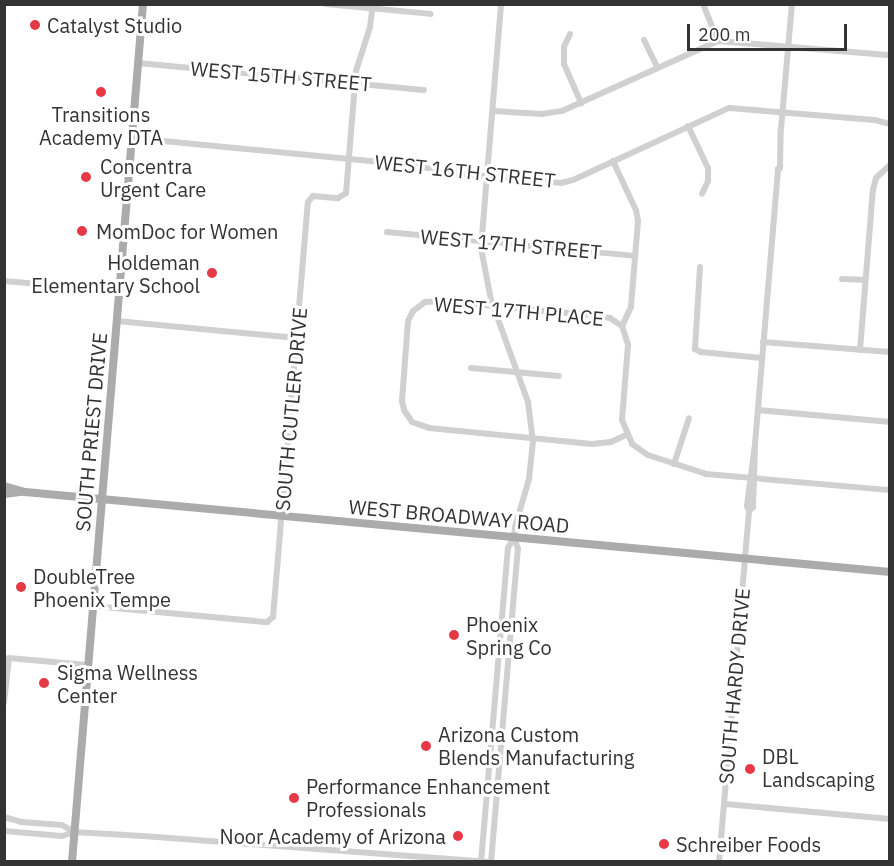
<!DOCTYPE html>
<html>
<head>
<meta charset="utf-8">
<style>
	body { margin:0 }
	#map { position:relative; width:894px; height:866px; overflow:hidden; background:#fff; font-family:"IBM Plex Sans",sans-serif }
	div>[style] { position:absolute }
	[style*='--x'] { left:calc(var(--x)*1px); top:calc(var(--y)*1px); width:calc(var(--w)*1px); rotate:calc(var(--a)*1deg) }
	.minor>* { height:6px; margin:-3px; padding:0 3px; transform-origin:3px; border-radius:3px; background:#d0d0d0 }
	.major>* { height:8px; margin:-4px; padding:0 4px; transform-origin:4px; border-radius:4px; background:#ababab }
	.dots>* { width:16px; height:16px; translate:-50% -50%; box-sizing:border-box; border:3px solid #fff; border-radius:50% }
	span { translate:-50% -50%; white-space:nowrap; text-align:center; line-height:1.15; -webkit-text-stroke:6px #fff; paint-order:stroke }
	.poi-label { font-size:20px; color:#333 }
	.left { translate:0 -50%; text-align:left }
	.right { translate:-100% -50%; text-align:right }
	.street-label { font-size:20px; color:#333 }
	.frame { position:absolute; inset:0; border:6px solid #333; pointer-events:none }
	.scale { position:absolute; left:687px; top:24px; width:160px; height:27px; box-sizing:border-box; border:3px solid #333; border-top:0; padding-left:8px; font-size:18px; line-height:21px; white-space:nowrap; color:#333; -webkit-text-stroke:4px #fff; paint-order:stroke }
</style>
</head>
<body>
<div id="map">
	<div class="minor">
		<i style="--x:326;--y:4;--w:105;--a:5.4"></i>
		<i style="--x:703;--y:4;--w:40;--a:68"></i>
		<i style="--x:570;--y:34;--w:14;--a:115"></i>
		<i style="--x:564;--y:47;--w:17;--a:90"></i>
		<i style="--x:564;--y:64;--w:43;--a:66.4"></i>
		<i style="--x:644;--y:40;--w:30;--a:64"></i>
		<i style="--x:138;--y:63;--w:287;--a:5.4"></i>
		<i style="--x:493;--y:111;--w:49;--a:3.5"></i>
		<i style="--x:542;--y:114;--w:20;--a:-9"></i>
		<i style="--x:562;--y:111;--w:171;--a:-24.2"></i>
		<i style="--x:718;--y:41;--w:173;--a:4.7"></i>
		<i style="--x:688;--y:126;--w:47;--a:64.5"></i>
		<i style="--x:708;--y:168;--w:13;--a:90"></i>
		<i style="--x:708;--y:181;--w:14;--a:115"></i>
		<i style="--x:132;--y:138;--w:281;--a:5.5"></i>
		<i style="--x:412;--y:165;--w:43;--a:10.8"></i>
		<i style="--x:454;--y:173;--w:107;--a:5.3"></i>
		<i style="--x:561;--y:183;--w:12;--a:-14"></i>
		<i style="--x:573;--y:180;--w:172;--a:-24.8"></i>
		<i style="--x:729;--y:108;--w:146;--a:4.7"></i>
		<i style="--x:875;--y:120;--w:16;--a:15"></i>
		<i style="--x:613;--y:161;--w:54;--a:64.9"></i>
		<i style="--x:636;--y:210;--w:11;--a:80"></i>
		<i style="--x:638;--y:221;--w:86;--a:94.7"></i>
		<i style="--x:631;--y:307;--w:21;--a:115"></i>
		<i style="--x:622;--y:326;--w:20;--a:72"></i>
		<i style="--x:628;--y:345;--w:75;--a:94.6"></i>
		<i style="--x:622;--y:420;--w:26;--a:67"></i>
		<i style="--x:632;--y:444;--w:19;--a:35"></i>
		<i style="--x:648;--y:455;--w:61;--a:18.1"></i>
		<i style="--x:706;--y:474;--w:185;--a:5"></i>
		<i style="--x:387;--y:232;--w:249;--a:5.5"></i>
		<i style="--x:700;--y:267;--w:82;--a:93.5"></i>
		<i style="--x:695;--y:349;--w:7;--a:27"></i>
		<i style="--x:701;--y:352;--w:61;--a:5.6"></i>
		<i style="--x:842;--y:279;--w:23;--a:2"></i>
		<i style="--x:4;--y:281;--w:116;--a:4.9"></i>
		<i style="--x:117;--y:321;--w:181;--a:5.4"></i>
		<i style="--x:622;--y:326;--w:14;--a:-146"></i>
		<i style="--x:610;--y:318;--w:11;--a:-170"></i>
		<i style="--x:599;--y:316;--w:159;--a:-174.6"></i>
		<i style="--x:441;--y:301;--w:16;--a:176"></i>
		<i style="--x:425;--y:302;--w:15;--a:143"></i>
		<i style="--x:413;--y:311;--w:11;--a:117"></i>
		<i style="--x:408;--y:321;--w:80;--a:94.3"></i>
		<i style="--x:402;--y:401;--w:9;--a:77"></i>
		<i style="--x:404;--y:410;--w:14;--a:56"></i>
		<i style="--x:412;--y:422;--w:18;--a:19"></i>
		<i style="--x:429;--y:428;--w:164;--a:5.6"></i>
		<i style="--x:592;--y:444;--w:19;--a:-6"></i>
		<i style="--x:611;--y:442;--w:17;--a:-25"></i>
		<i style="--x:763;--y:342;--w:127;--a:4.5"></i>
		<i style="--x:860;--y:350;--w:161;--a:-85.4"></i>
		<i style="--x:873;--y:190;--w:12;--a:-76"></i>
		<i style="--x:876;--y:178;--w:19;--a:-43"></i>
		<i style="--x:471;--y:368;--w:88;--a:5.2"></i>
		<i style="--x:758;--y:410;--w:133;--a:5.2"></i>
		<i style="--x:674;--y:464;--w:48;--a:-71.9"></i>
		<i style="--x:749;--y:511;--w:5;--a:-112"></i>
		<i style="--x:747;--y:506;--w:63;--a:-82.6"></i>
		<i style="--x:755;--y:444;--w:276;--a:-85.2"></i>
		<i style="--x:778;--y:169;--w:2;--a:-27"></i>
		<i style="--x:780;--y:168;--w:39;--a:-89"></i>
		<i style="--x:781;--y:129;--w:125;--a:-85"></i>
		<i style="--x:93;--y:606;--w:175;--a:5.3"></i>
		<i style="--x:267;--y:622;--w:8;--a:-40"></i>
		<i style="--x:273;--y:617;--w:416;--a:-85.2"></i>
		<i style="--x:308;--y:202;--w:8;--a:-50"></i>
		<i style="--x:313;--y:196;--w:25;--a:5"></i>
		<i style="--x:338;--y:198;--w:9;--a:-32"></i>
		<i style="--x:346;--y:193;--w:122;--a:-85.3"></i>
		<i style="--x:356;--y:71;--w:46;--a:-72.3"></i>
		<i style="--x:370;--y:27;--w:23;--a:-83"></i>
		<i style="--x:4;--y:703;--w:45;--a:-83.7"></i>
		<i style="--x:9;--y:658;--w:78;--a:5.1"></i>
		<i style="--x:725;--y:804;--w:166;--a:5.2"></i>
		<i style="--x:4;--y:817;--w:18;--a:16"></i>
		<i style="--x:21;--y:822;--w:41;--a:4.2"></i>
		<i style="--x:62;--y:825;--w:14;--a:30"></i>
		<i style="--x:4;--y:831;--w:58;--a:4.9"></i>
		<i style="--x:62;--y:836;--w:13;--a:-18"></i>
		<i style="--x:74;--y:832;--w:69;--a:3.3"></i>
		<i style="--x:143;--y:836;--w:348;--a:4.3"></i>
		<i style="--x:481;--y:862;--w:315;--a:-85.1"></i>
		<i style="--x:508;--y:548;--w:13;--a:-61"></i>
		<i style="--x:491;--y:862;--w:314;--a:-85.1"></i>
		<i style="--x:518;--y:549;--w:13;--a:-108"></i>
		<i style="--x:514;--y:537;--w:10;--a:-84"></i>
		<i style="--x:515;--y:527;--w:50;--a:-73.7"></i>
		<i style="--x:529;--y:479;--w:37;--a:-84"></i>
		<i style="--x:533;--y:442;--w:40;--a:-97.1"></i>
		<i style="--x:528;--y:402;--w:109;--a:-109.9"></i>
		<i style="--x:491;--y:300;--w:53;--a:-100.9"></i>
		<i style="--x:481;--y:248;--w:245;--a:-85.3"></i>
		<i style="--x:719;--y:862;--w:305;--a:-85.1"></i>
		<i style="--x:745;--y:558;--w:47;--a:-85.1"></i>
		<i style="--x:749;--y:511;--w:6;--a:-45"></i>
		<i style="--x:753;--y:507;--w:59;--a:-88.1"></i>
	</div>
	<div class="major">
		<i style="--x:4;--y:486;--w:22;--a:16"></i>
		<i style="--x:25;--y:492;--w:869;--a:5.28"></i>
		<i style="--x:4;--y:494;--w:16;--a:-7"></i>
		<i style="--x:72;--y:862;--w:861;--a:-85.27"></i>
	</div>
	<div class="dots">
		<i style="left:35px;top:25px;background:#e63946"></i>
		<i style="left:101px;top:92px;background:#e63946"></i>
		<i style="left:86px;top:177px;background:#e63946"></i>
		<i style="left:82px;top:231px;background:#e63946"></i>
		<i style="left:212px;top:273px;background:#e63946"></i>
		<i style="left:21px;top:587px;background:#e63946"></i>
		<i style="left:454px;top:635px;background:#e63946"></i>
		<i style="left:44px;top:683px;background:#e63946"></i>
		<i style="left:426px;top:746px;background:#e63946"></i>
		<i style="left:750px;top:769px;background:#e63946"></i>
		<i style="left:294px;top:798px;background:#e63946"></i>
		<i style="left:458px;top:836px;background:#e63946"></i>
		<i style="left:664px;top:844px;background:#e63946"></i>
	</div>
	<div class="poi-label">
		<span class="left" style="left:47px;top:25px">Catalyst Studio</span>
		<span style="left:101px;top:126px">Transitions<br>Academy DTA</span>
		<span class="left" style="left:100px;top:178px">Concentra<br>Urgent Care</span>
		<span class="left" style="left:96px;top:231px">MomDoc for Women</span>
		<span class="right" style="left:200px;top:274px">Holdeman<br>Elementary School</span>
		<span class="left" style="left:33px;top:588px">DoubleTree<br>Phoenix Tempe</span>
		<span class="left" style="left:466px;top:636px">Phoenix<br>Spring Co</span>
		<span class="left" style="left:57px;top:684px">Sigma Wellness<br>Center</span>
		<span class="left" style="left:438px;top:746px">Arizona Custom<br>Blends Manufacturing</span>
		<span class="left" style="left:762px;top:768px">DBL<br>Landscaping</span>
		<span class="left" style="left:306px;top:798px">Performance Enhancement<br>Professionals</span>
		<span class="right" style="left:446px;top:836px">Noor Academy of Arizona</span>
		<span class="left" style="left:676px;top:844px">Schreiber Foods</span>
	</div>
	<div class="street-label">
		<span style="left:281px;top:76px;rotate:5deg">WEST 15TH STREET</span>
		<span style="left:465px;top:171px;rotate:6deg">WEST 16TH STREET</span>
		<span style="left:511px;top:244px;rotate:5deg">WEST 17TH STREET</span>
		<span style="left:519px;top:311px;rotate:5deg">WEST 17TH PLACE</span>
		<span style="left:291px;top:409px;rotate:-85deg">SOUTH CUTLER DRIVE</span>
		<span style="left:91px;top:432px;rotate:-85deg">SOUTH PRIEST DRIVE</span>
		<span style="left:459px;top:516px;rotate:5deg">WEST BROADWAY ROAD</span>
		<span style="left:734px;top:686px;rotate:-85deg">SOUTH HARDY DRIVE</span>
	</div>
	<div class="frame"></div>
	<div class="scale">200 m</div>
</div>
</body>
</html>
